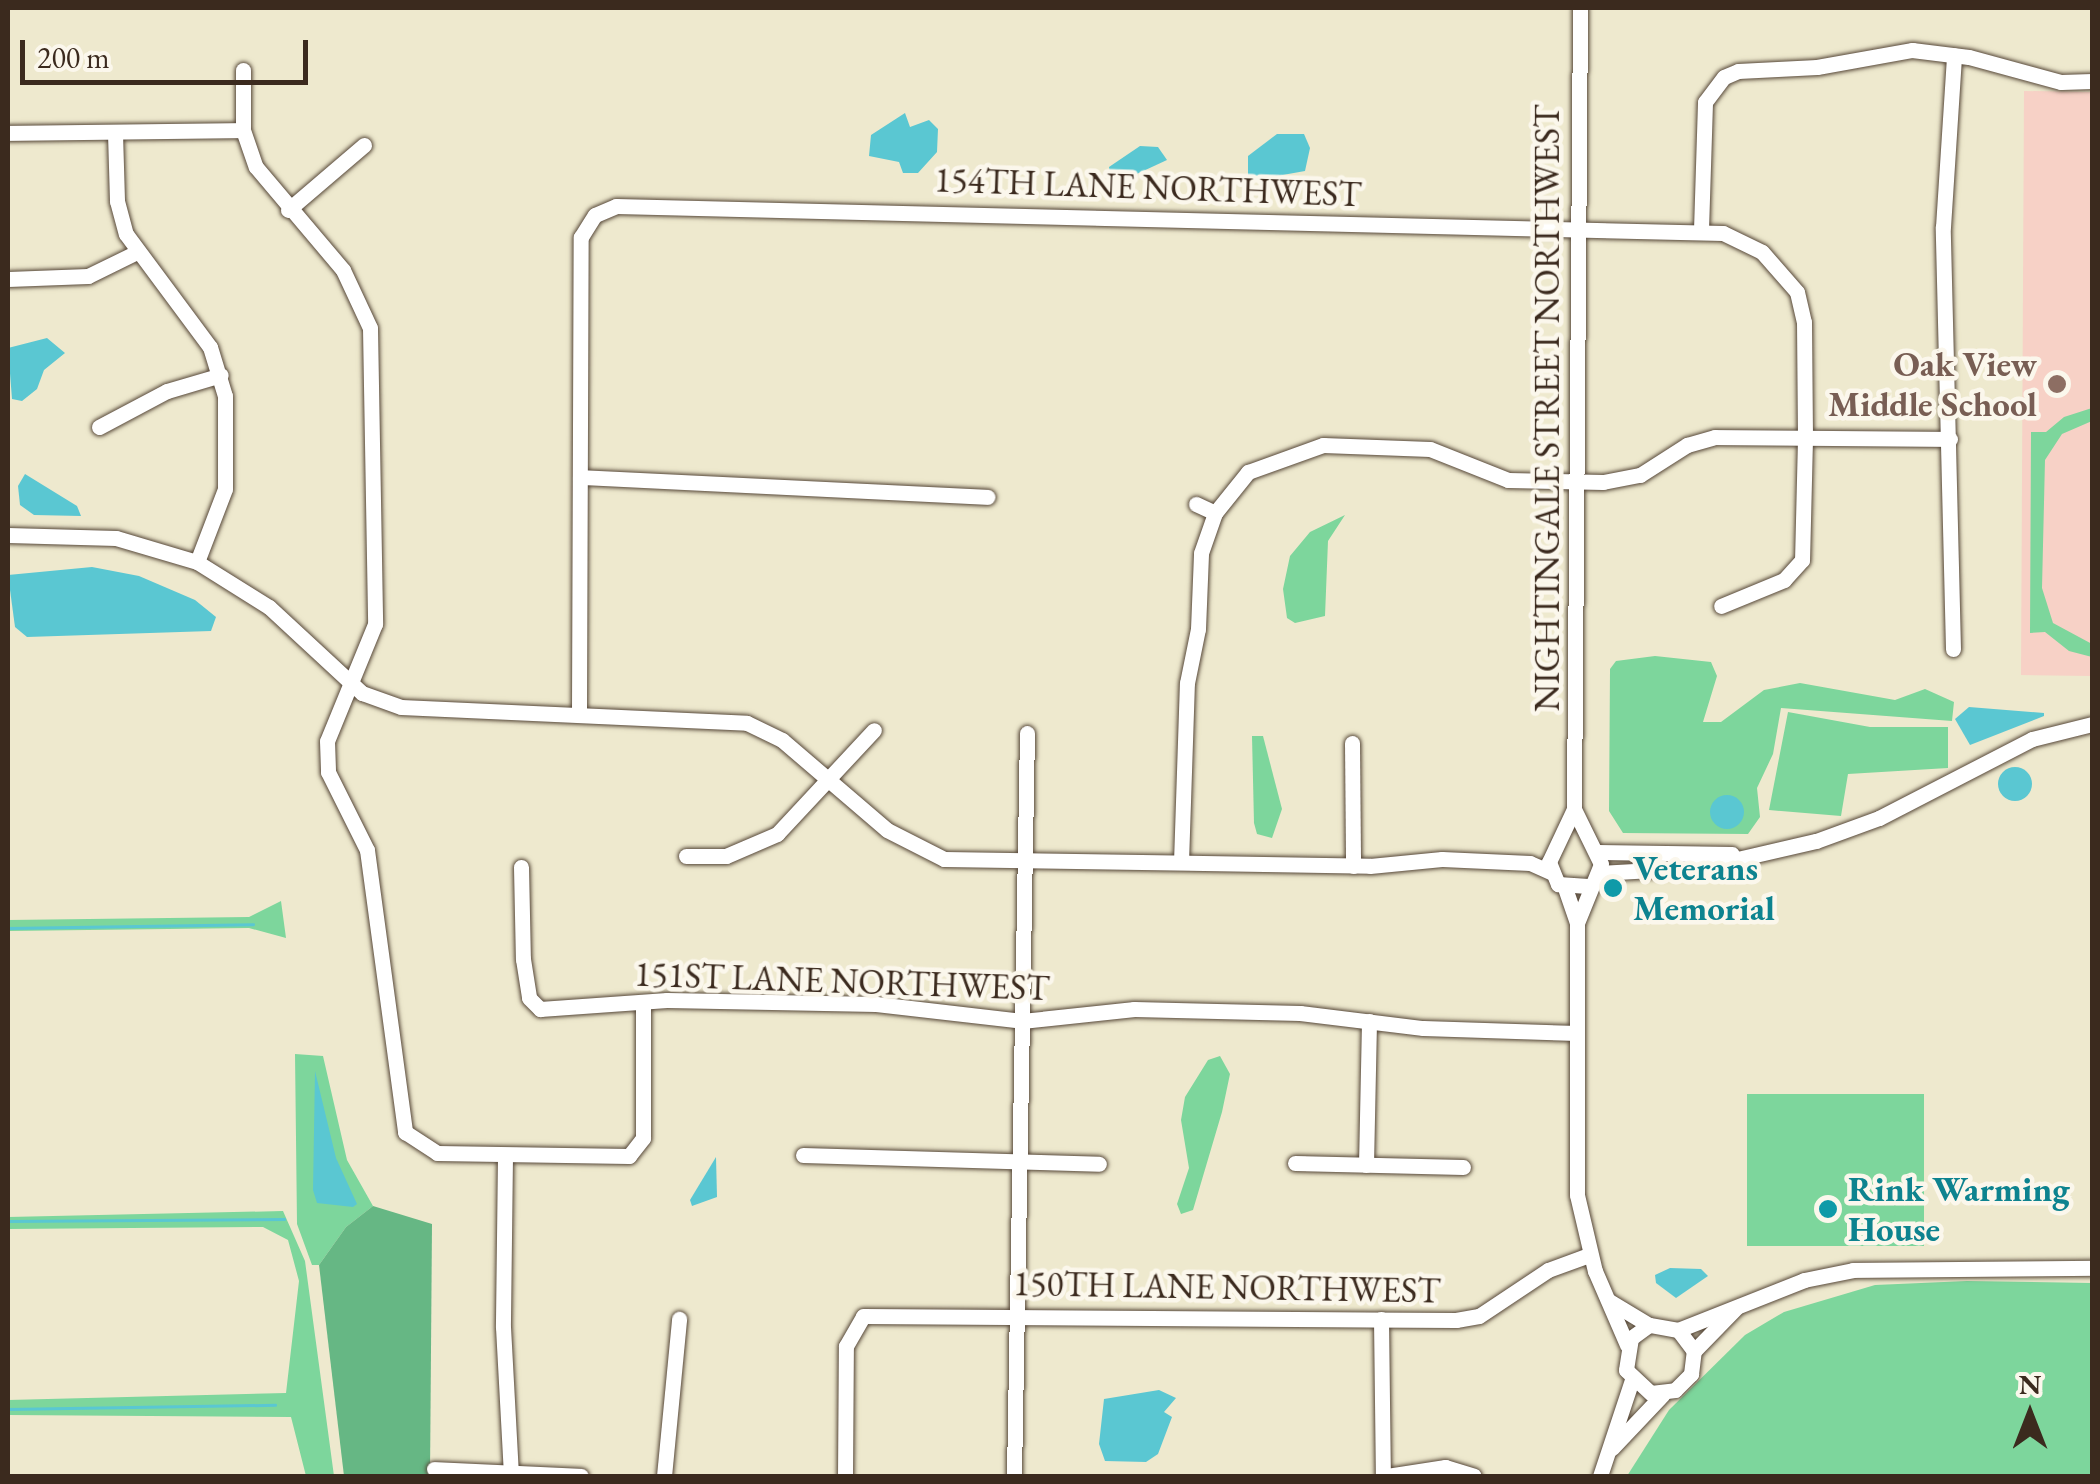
<!DOCTYPE html>
<html>
<head>
<meta charset="utf-8">
<style>
	body { margin:0 }
	#map { position:relative; width:2100px; height:1484px; overflow:hidden; background:#eee9ce; font-family:"EB Garamond",serif }
	div>[style] { position:absolute }
	[style*='--x'] { left:calc(var(--x)*1px); top:calc(var(--y)*1px); width:calc(var(--w)*1px); rotate:calc(var(--a)*1deg) }
	.built>* { inset:0; background:#f7d1c6 }
	.green>* { inset:0; background:#7dd69c }
	.forest>* { inset:0; background:#66b784 }
	.water>* { inset:0; background:#5ac7d2 }
	.round { border-radius:50% }
	.stream>* { height:2.5px; margin:-1.25px; padding:0 1.25px; transform-origin:1.25px; border-radius:1.25px; background:#5ac7d2 }
	.roads { filter:drop-shadow(0 0 2px #564738) drop-shadow(0 0 2px #564738) }
	.minor>* { height:15px; margin:-7.5px; padding:0 7.5px; transform-origin:7.5px; border-radius:7.5px; background:#fff }
	.dots>* { width:28px; height:28px; translate:-50% -50%; box-sizing:border-box; border:5px solid #fbf7ec; border-radius:50% }
	span { translate:-50% -50%; white-space:nowrap; text-align:center; line-height:1.15; -webkit-text-stroke:9px #fbf7ec; paint-order:stroke }
	.street-label { font-size:35px; color:#3b2a1e }
	.education-label { font-size:35px; color:#785e54; font-weight:700 }
	.right { translate:-100% -50%; text-align:right }
	.culture-label { font-size:35px; color:#0d838f; font-weight:700 }
	.left { translate:0 -50%; text-align:left }
	.frame { position:absolute; inset:0; border:10px solid #3b2a1e; pointer-events:none }
	.north { position:absolute; left:1980px; top:1364px; width:100px; height:100px; -webkit-text-stroke:8px #fbf7ec; paint-order:stroke; rotate:0deg; font-size:28px; font-weight:700; line-height:40px; text-align:center; color:#3b2a1e }
	.north::after { content:''; display:block; margin:auto; width:35px; height:45px; background:#3b2a1e; clip-path:polygon(50% 0,100% 100%,50% 72%,0 100%) }
	.scale { position:absolute; left:20px; top:40px; width:288px; height:45px; box-sizing:border-box; border:5px solid #3b2a1e; border-top:0; padding-left:12px; font-size:30px; line-height:35px; white-space:nowrap; color:#3b2a1e; -webkit-text-stroke:8px #fbf7ec; paint-order:stroke }
</style>
</head>
<body>
<div id="map">
	<div class="built">
		<i style="clip-path:polygon(2024px 91px,2092px 92px,2092px 676px,2021px 675px)"></i>
	</div>
	<div class="green">
		<i style="clip-path:polygon(2092px 408px,2092px 421px,2062px 434px,2045px 460px,2042px 588px,2053px 623px,2092px 644px,2092px 657px,2069px 651px,2045px 632px,2030px 633px,2031px 432px,2046px 432px,2064px 417px)"></i>
		<i style="clip-path:polygon(1345px 515px,1328px 541px,1325px 616px,1295px 623px,1287px 618px,1283px 589px,1290px 556px,1310px 532px)"></i>
		<i style="clip-path:polygon(1655px 656px,1711px 662px,1717px 676px,1703px 722px,1721px 722px,1764px 690px,1800px 683px,1895px 700px,1925px 689px,1954px 702px,1952px 721px,1781px 708px,1773px 754px,1757px 788px,1760px 817px,1748px 834px,1623px 833px,1609px 811px,1610px 669px,1616px 661px)"></i>
		<i style="clip-path:polygon(1788px 712px,1870px 727px,1948px 727px,1948px 768px,1848px 774px,1841px 816px,1769px 810px)"></i>
		<i style="clip-path:polygon(1252px 736px,1263px 736px,1282px 809px,1272px 838px,1257px 834px,1254px 823px)"></i>
		<i style="clip-path:polygon(281px 901px,286px 938px,249px 928px,8px 931px,8px 920px,249px 917px)"></i>
		<i style="clip-path:polygon(295px 1054px,323px 1056px,347px 1160px,373px 1206px,346px 1227px,319px 1265px,312px 1265px,297px 1224px)"></i>
		<i style="clip-path:polygon(1220px 1056px,1230px 1074px,1222px 1112px,1193px 1210px,1181px 1214px,1177px 1204px,1189px 1168px,1181px 1120px,1185px 1097px,1208px 1060px)"></i>
		<i style="clip-path:polygon(1924px 1094px,1924px 1246px,1747px 1246px,1747px 1094px)"></i>
		<i style="clip-path:polygon(283px 1211px,305px 1261px,334px 1476px,306px 1476px,291px 1417px,8px 1415px,8px 1400px,286px 1393px,299px 1281px,288px 1240px,263px 1227px,8px 1229px,8px 1217px)"></i>
		<i style="clip-path:polygon(1967px 1281px,2092px 1283px,2092px 1476px,1627px 1476px,1669px 1410px,1745px 1335px,1784px 1312px,1875px 1285px)"></i>
	</div>
	<div class="forest">
		<i style="clip-path:polygon(373px 1206px,432px 1224px,430px 1476px,344px 1476px,319px 1265px,346px 1227px)"></i>
	</div>
	<div class="water">
		<i style="clip-path:polygon(905px 113px,910px 127px,929px 120px,938px 129px,937px 152px,918px 173px,903px 173px,899px 162px,869px 156px,871px 135px)"></i>
		<i style="clip-path:polygon(1277px 134px,1304px 134px,1310px 148px,1305px 171px,1248px 181px,1248px 156px)"></i>
		<i style="clip-path:polygon(1140px 146px,1158px 147px,1167px 160px,1126px 179px,1110px 175px,1109px 167px)"></i>
		<i style="clip-path:polygon(47px 338px,65px 353px,44px 370px,37px 389px,22px 401px,12px 399px,8px 348px)"></i>
		<i style="clip-path:polygon(25px 474px,77px 506px,81px 516px,34px 515px,20px 505px,18px 486px)"></i>
		<i style="clip-path:polygon(92px 567px,139px 576px,195px 600px,216px 617px,211px 631px,27px 637px,15px 627px,8px 575px)"></i>
		<i style="clip-path:polygon(1969px 707px,2044px 713px,2044px 716px,1970px 745px,1955px 719px)"></i>
		<i class="round" style="left:1998px;top:767px;width:34px;height:34px"></i>
		<i class="round" style="left:1710px;top:795px;width:34px;height:34px"></i>
		<i style="clip-path:polygon(315px 1071px,336px 1158px,357px 1204px,353px 1207px,317px 1203px,313px 1190px)"></i>
		<i style="clip-path:polygon(716px 1157px,717px 1197px,692px 1206px,690px 1200px)"></i>
		<i style="clip-path:polygon(1670px 1268px,1701px 1269px,1708px 1276px,1676px 1298px,1656px 1283px,1655px 1275px)"></i>
		<i style="clip-path:polygon(1159px 1390px,1176px 1398px,1164px 1412px,1172px 1417px,1158px 1454px,1146px 1462px,1105px 1461px,1099px 1444px,1104px 1399px)"></i>
	</div>
	<div class="stream">
		<i style="--x:8;--y:928;--w:245;--a:-0.9"></i>
		<i style="--x:8;--y:1221;--w:276;--a:-0.4"></i>
		<i style="--x:8;--y:1409;--w:267;--a:-0.9"></i>
	</div>
	<div class="roads">
		<div class="minor">
			<i style="--x:1580;--y:8;--w:801;--a:90.43"></i>
			<i style="--x:1574;--y:809;--w:59;--a:115.3"></i>
			<i style="--x:1549;--y:862;--w:24;--a:68"></i>
			<i style="--x:1558;--y:884;--w:30;--a:4"></i>
			<i style="--x:243;--y:70;--w:60;--a:90"></i>
			<i style="--x:243;--y:130;--w:39;--a:71"></i>
			<i style="--x:256;--y:167;--w:135;--a:49.8"></i>
			<i style="--x:343;--y:270;--w:64;--a:65"></i>
			<i style="--x:370;--y:328;--w:296;--a:89"></i>
			<i style="--x:375;--y:624;--w:126;--a:112.3"></i>
			<i style="--x:327;--y:741;--w:31;--a:88"></i>
			<i style="--x:328;--y:772;--w:87;--a:63.4"></i>
			<i style="--x:367;--y:850;--w:285;--a:82.3"></i>
			<i style="--x:405;--y:1132;--w:38;--a:33"></i>
			<i style="--x:437;--y:1153;--w:192;--a:0.9"></i>
			<i style="--x:629;--y:1156;--w:23;--a:-52"></i>
			<i style="--x:643;--y:1138;--w:136;--a:-90"></i>
			<i style="--x:8;--y:133;--w:235;--a:-0.7"></i>
			<i style="--x:115;--y:133;--w:68;--a:88.3"></i>
			<i style="--x:117;--y:201;--w:34;--a:75"></i>
			<i style="--x:126;--y:234;--w:141;--a:53.4"></i>
			<i style="--x:210;--y:347;--w:51;--a:73"></i>
			<i style="--x:225;--y:396;--w:93;--a:90"></i>
			<i style="--x:225;--y:489;--w:78;--a:111"></i>
			<i style="--x:288;--y:210;--w:100;--a:-40.5"></i>
			<i style="--x:1701;--y:230;--w:128;--a:-88.2"></i>
			<i style="--x:1705;--y:102;--w:31;--a:-53"></i>
			<i style="--x:1724;--y:77;--w:15;--a:-23"></i>
			<i style="--x:1738;--y:71;--w:79;--a:-2.9"></i>
			<i style="--x:1817;--y:67;--w:97;--a:-10.1"></i>
			<i style="--x:1912;--y:50;--w:57;--a:7"></i>
			<i style="--x:1969;--y:57;--w:95;--a:15.2"></i>
			<i style="--x:2061;--y:82;--w:31;--a:-2"></i>
			<i style="--x:8;--y:279;--w:80;--a:-2.1"></i>
			<i style="--x:88;--y:276;--w:52;--a:-26.1"></i>
			<i style="--x:99;--y:427;--w:77;--a:-27.9"></i>
			<i style="--x:167;--y:391;--w:56;--a:-16.5"></i>
			<i style="--x:580;--y:477;--w:408;--a:2.8"></i>
			<i style="--x:1196;--y:504;--w:21;--a:25"></i>
			<i style="--x:8;--y:535;--w:108;--a:1.6"></i>
			<i style="--x:116;--y:538;--w:84;--a:16.5"></i>
			<i style="--x:197;--y:562;--w:85;--a:32"></i>
			<i style="--x:269;--y:607;--w:127;--a:42.8"></i>
			<i style="--x:362;--y:693;--w:41;--a:19.7"></i>
			<i style="--x:401;--y:707;--w:346;--a:2.6"></i>
			<i style="--x:747;--y:723;--w:39;--a:26"></i>
			<i style="--x:782;--y:740;--w:138;--a:40.6"></i>
			<i style="--x:887;--y:830;--w:64;--a:27"></i>
			<i style="--x:944;--y:859;--w:426;--a:0.9"></i>
			<i style="--x:1370;--y:866;--w:72;--a:-5.6"></i>
			<i style="--x:1442;--y:859;--w:88;--a:2.6"></i>
			<i style="--x:1530;--y:863;--w:22;--a:24"></i>
			<i style="--x:1953;--y:649;--w:422;--a:-91.4"></i>
			<i style="--x:1943;--y:227;--w:172;--a:-86.3"></i>
			<i style="--x:579;--y:713;--w:476;--a:-89.8"></i>
			<i style="--x:581;--y:237;--w:26;--a:-58"></i>
			<i style="--x:595;--y:215;--w:23;--a:-23"></i>
			<i style="--x:616;--y:206;--w:1107;--a:1.4"></i>
			<i style="--x:1723;--y:233;--w:43;--a:26"></i>
			<i style="--x:1762;--y:252;--w:53;--a:48.8"></i>
			<i style="--x:1797;--y:292;--w:31;--a:77"></i>
			<i style="--x:1804;--y:322;--w:117;--a:89.5"></i>
			<i style="--x:1805;--y:439;--w:121;--a:91.4"></i>
			<i style="--x:1802;--y:560;--w:27;--a:132"></i>
			<i style="--x:1784;--y:580;--w:68;--a:157.6"></i>
			<i style="--x:1352;--y:743;--w:123;--a:89.5"></i>
			<i style="--x:1574;--y:809;--w:61;--a:63.9"></i>
			<i style="--x:1601;--y:864;--w:64;--a:112.1"></i>
			<i style="--x:1577;--y:923;--w:272;--a:90"></i>
			<i style="--x:1577;--y:1195;--w:78;--a:76.7"></i>
			<i style="--x:1595;--y:1271;--w:81;--a:66.6"></i>
			<i style="--x:1598;--y:852;--w:134;--a:0.9"></i>
			<i style="--x:686;--y:856;--w:40;--a:0"></i>
			<i style="--x:726;--y:856;--w:56;--a:-23.3"></i>
			<i style="--x:777;--y:834;--w:142;--a:-47"></i>
			<i style="--x:1181;--y:862;--w:179;--a:-88.1"></i>
			<i style="--x:1187;--y:683;--w:55;--a:-78.5"></i>
			<i style="--x:1198;--y:629;--w:76;--a:-87.7"></i>
			<i style="--x:1201;--y:553;--w:42;--a:-70.7"></i>
			<i style="--x:1215;--y:513;--w:53;--a:-51.2"></i>
			<i style="--x:1248;--y:472;--w:80;--a:-19.8"></i>
			<i style="--x:1323;--y:445;--w:107;--a:2.1"></i>
			<i style="--x:1430;--y:449;--w:84;--a:21.7"></i>
			<i style="--x:1508;--y:480;--w:95;--a:1.2"></i>
			<i style="--x:1603;--y:482;--w:38;--a:-11"></i>
			<i style="--x:1640;--y:475;--w:56;--a:-32.6"></i>
			<i style="--x:1687;--y:445;--w:29;--a:-16"></i>
			<i style="--x:1715;--y:437;--w:235;--a:0.5"></i>
			<i style="--x:521;--y:867;--w:92;--a:88.8"></i>
			<i style="--x:523;--y:959;--w:39;--a:81"></i>
			<i style="--x:529;--y:998;--w:16;--a:45"></i>
			<i style="--x:540;--y:1009;--w:127;--a:-4.1"></i>
			<i style="--x:667;--y:1000;--w:209;--a:1.1"></i>
			<i style="--x:876;--y:1004;--w:147;--a:6.6"></i>
			<i style="--x:1022;--y:1021;--w:113;--a:-6.1"></i>
			<i style="--x:1134;--y:1009;--w:166;--a:1.4"></i>
			<i style="--x:1300;--y:1013;--w:124;--a:7"></i>
			<i style="--x:1423;--y:1028;--w:154;--a:1.9"></i>
			<i style="--x:1599;--y:873;--w:104;--a:-3.3"></i>
			<i style="--x:1703;--y:867;--w:116;--a:-13"></i>
			<i style="--x:1816;--y:841;--w:67;--a:-20.1"></i>
			<i style="--x:1879;--y:818;--w:172;--a:-27.3"></i>
			<i style="--x:2032;--y:739;--w:62;--a:-14"></i>
			<i style="--x:1565;--y:888;--w:37;--a:71"></i>
			<i style="--x:803;--y:1155;--w:296;--a:1.7"></i>
			<i style="--x:505;--y:1156;--w:171;--a:90.7"></i>
			<i style="--x:503;--y:1327;--w:149;--a:86.9"></i>
			<i style="--x:1295;--y:1163;--w:168;--a:1.4"></i>
			<i style="--x:1366;--y:1165;--w:144;--a:-88.8"></i>
			<i style="--x:1609;--y:1301;--w:47;--a:31"></i>
			<i style="--x:1381;--y:1319;--w:157;--a:89.3"></i>
			<i style="--x:1678;--y:1330;--w:136;--a:-21.6"></i>
			<i style="--x:1804;--y:1280;--w:50;--a:-11.5"></i>
			<i style="--x:1853;--y:1270;--w:239;--a:-0.5"></i>
			<i style="--x:1694;--y:1351;--w:26;--a:-127"></i>
			<i style="--x:1678;--y:1330;--w:29;--a:-170"></i>
			<i style="--x:1649;--y:1325;--w:22;--a:144"></i>
			<i style="--x:1631;--y:1338;--w:32;--a:99"></i>
			<i style="--x:1626;--y:1370;--w:34;--a:43"></i>
			<i style="--x:1651;--y:1393;--w:24;--a:-7"></i>
			<i style="--x:1675;--y:1390;--w:23;--a:-45"></i>
			<i style="--x:1691;--y:1374;--w:23;--a:-83"></i>
			<i style="--x:1694;--y:1351;--w:60;--a:-45.7"></i>
			<i style="--x:1612;--y:1448;--w:74;--a:-46.6"></i>
			<i style="--x:434;--y:1469;--w:147;--a:2.7"></i>
			<i style="--x:664;--y:1476;--w:158;--a:-84.5"></i>
			<i style="--x:845;--y:1476;--w:130;--a:-89.6"></i>
			<i style="--x:846;--y:1346;--w:34;--a:-60"></i>
			<i style="--x:863;--y:1316;--w:593;--a:0.39"></i>
			<i style="--x:1456;--y:1320;--w:23;--a:-10"></i>
			<i style="--x:1479;--y:1316;--w:83;--a:-33.7"></i>
			<i style="--x:1548;--y:1270;--w:44;--a:-20.1"></i>
			<i style="--x:1014;--y:1476;--w:743;--a:-89"></i>
			<i style="--x:1387;--y:1476;--w:59;--a:-8.8"></i>
			<i style="--x:1445;--y:1467;--w:30;--a:17"></i>
			<i style="--x:1600;--y:1476;--w:101;--a:-71.6"></i>
		</div>
	</div>
	<div class="dots">
		<i style="left:2057px;top:384px;background:#8d6e63"></i>
		<i style="left:1613px;top:888px;background:#0f9aa8"></i>
		<i style="left:1828px;top:1209px;background:#0f9aa8"></i>
	</div>
	<div class="street-label">
		<span style="left:1148px;top:187px;rotate:2deg">154TH LANE NORTHWEST</span>
		<span style="left:1547px;top:408px;rotate:-90deg">NIGHTINGALE STREET NORTHWEST</span>
		<span style="left:842px;top:981px;rotate:2deg">151ST LANE NORTHWEST</span>
		<span style="left:1227px;top:1287px;rotate:1deg">150TH LANE NORTHWEST</span>
	</div>
	<div class="education-label">
		<span class="right" style="left:2037px;top:384px">Oak View<br>Middle School</span>
	</div>
	<div class="culture-label">
		<span class="left" style="left:1633px;top:888px">Veterans<br>Memorial</span>
		<span class="left" style="left:1848px;top:1209px">Rink Warming<br>House</span>
	</div>
	<div class="frame"></div>
	<div class="north">N</div>
	<div class="scale">200 m</div>
</div>
</body>
</html>
